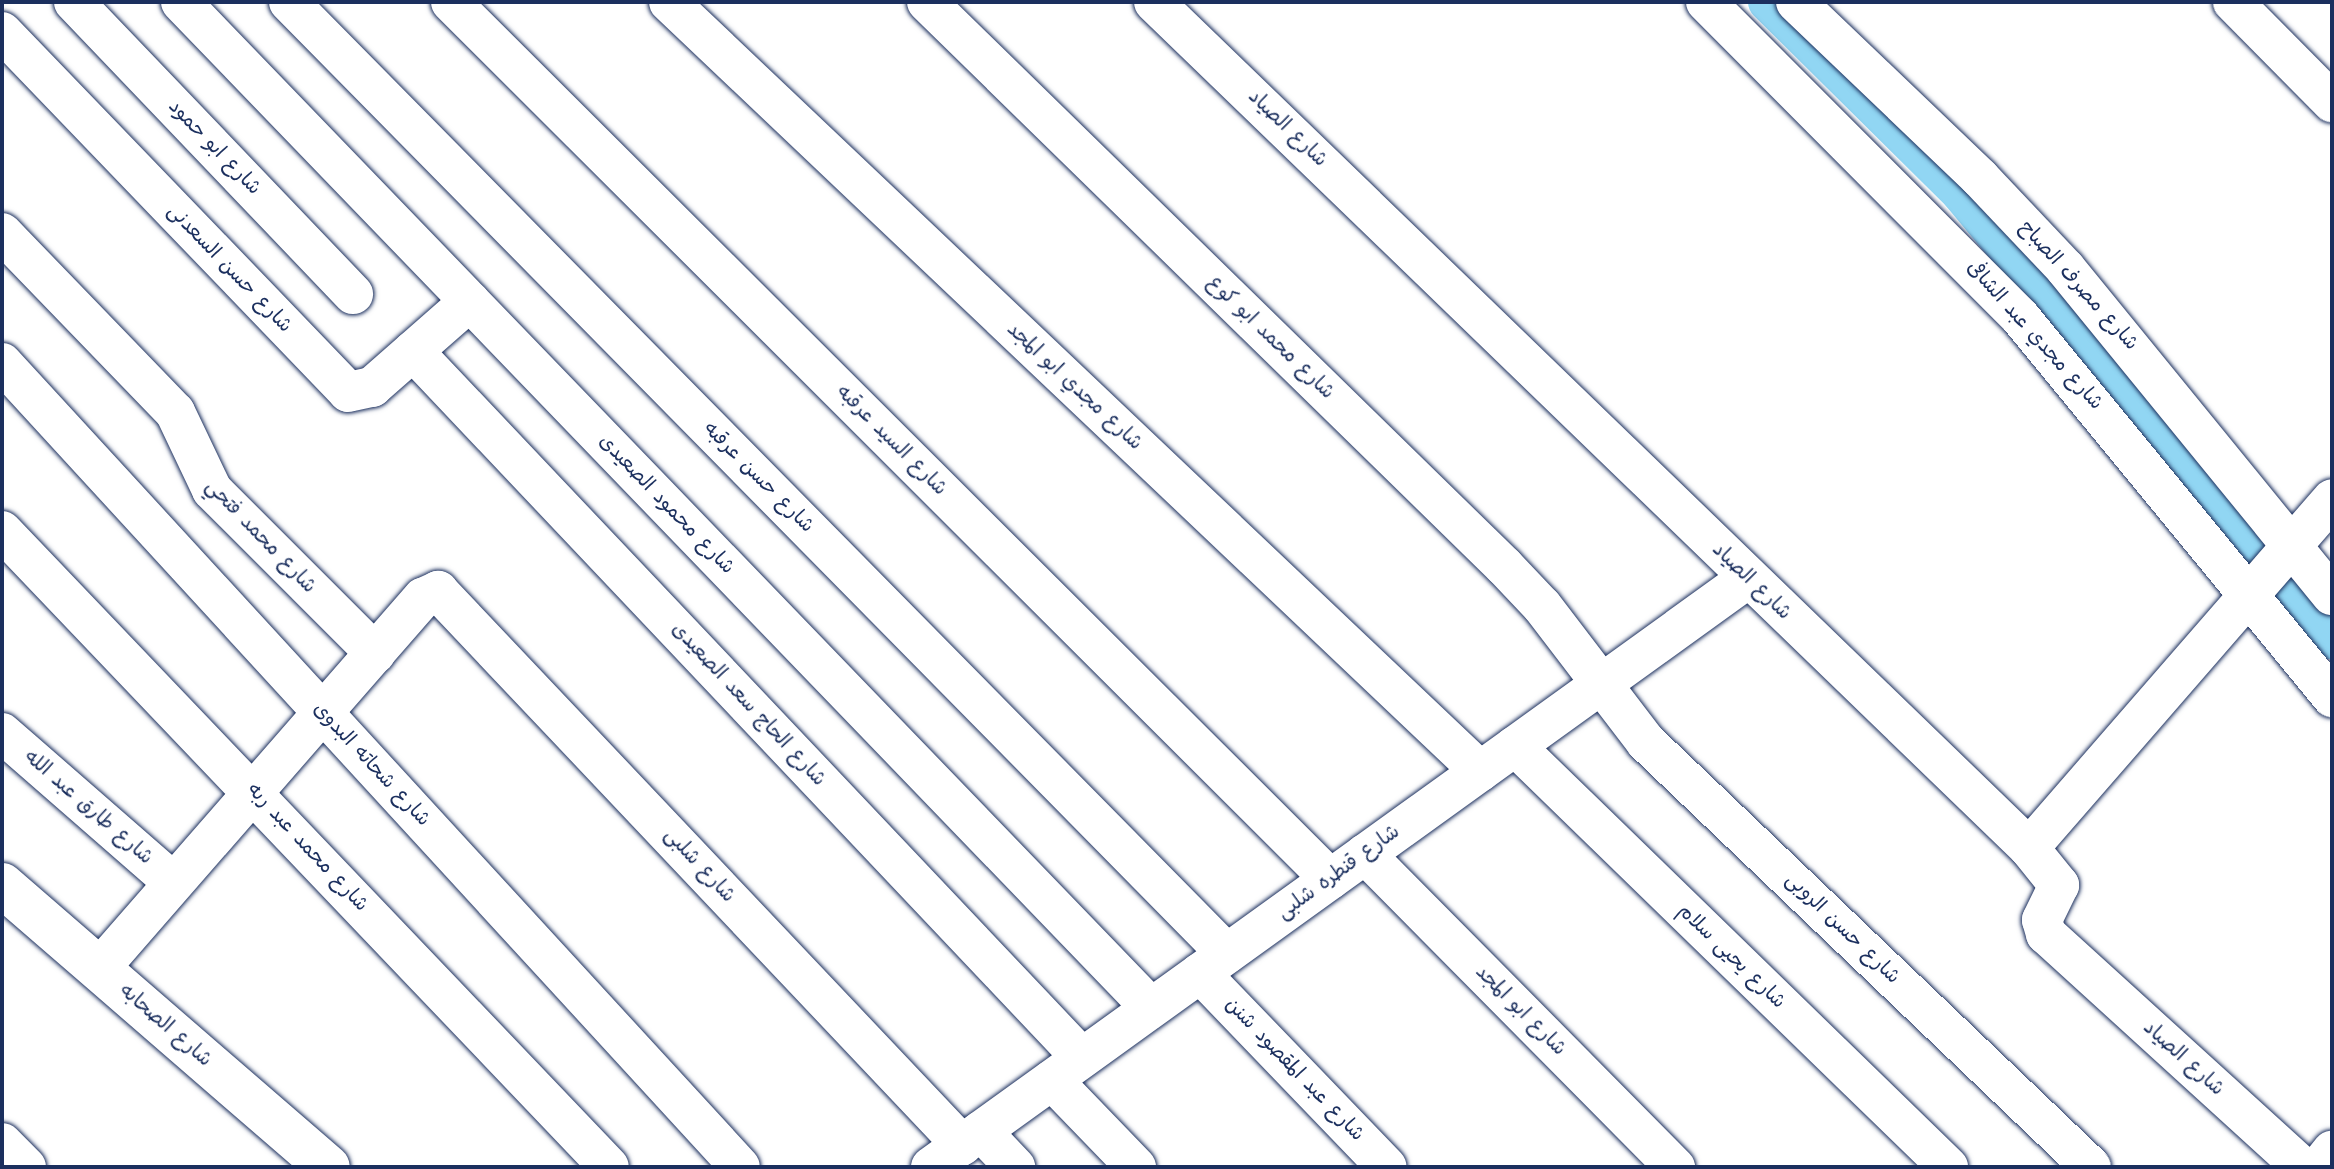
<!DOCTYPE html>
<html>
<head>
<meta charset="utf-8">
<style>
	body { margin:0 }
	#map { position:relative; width:2334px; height:1169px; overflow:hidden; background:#fff; font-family:Kalam,"Playpen Sans Arabic",sans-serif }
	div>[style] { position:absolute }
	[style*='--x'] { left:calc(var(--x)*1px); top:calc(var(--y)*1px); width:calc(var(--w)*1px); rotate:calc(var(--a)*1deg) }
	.canal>* { height:38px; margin:-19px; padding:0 19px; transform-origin:19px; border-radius:19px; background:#91d6f3 }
	.roads { filter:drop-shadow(0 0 2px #1b2f5e) drop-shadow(0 0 2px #1b2f5e) }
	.street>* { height:40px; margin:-20px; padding:0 20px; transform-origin:20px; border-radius:20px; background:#fff }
	.secondary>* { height:44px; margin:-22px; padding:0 22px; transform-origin:22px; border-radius:22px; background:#fff }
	span { translate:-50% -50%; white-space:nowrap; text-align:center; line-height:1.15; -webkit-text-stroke:6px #fff; paint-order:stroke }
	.street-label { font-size:20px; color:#1b2f5e }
	.frame { position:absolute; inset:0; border:4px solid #1b2f5e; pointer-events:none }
</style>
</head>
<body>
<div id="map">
	<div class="canal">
		<i style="--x:1767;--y:2;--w:272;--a:44.7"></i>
		<i style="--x:1960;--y:193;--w:582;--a:50.23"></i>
	</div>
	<div class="roads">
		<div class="street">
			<i style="--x:74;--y:2;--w:404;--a:46.3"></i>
			<i style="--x:181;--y:2;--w:1397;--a:46.04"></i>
			<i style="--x:289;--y:2;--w:1336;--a:45.42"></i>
			<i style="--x:451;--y:2;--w:1242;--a:44.93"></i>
			<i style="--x:669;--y:2;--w:1118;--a:43.48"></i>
			<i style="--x:927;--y:2;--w:807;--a:44.35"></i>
			<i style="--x:1504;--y:566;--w:55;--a:46.5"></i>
			<i style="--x:1542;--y:606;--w:171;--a:52.6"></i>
			<i style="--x:1646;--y:742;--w:615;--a:43.68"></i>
			<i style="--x:1154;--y:2;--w:1217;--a:44.03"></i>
			<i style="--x:2029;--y:848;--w:48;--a:51"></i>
			<i style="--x:2059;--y:885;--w:39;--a:116"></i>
			<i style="--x:2042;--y:920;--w:15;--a:74"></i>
			<i style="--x:2046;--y:934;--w:346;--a:42.3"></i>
			<i style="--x:1706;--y:2;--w:445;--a:45.1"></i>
			<i style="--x:2020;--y:317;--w:492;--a:50.6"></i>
			<i style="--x:1796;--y:2;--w:255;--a:43.7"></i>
			<i style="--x:1980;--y:178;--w:124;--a:46.6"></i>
			<i style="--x:2065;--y:268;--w:422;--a:50.8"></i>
			<i style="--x:2233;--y:2;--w:141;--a:45.3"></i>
			<i style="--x:2;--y:32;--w:499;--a:46.1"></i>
			<i style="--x:348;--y:392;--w:25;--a:-12"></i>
			<i style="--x:372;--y:387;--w:130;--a:-41.3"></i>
			<i style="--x:2;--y:233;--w:249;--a:46"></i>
			<i style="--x:175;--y:412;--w:86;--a:64.6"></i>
			<i style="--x:212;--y:490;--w:231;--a:45"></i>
			<i style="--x:413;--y:351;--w:973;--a:46.58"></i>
			<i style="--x:2;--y:363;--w:1091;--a:47.45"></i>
			<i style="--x:2;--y:531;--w:879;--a:46.34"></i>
			<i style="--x:2;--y:733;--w:227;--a:41.1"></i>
			<i style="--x:1515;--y:746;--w:604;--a:44.19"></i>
			<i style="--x:2029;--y:848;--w:462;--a:-49"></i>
			<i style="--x:1365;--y:854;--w:441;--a:45.3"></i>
			<i style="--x:99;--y:969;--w:493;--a:-48.9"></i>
			<i style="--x:423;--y:598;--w:17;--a:-25"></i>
			<i style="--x:438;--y:591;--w:763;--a:46.59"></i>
			<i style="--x:1200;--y:973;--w:269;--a:46.1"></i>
			<i style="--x:1052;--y:1080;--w:121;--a:46"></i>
			<i style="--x:981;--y:1131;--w:50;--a:46.6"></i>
			<i style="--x:2;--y:1143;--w:34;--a:45"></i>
			<i style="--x:931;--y:1167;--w:1006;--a:-35.78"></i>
			<i style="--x:2319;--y:1167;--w:21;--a:-51"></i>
		</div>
		<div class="secondary">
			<i style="--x:2;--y:885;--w:431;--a:40.9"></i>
		</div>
	</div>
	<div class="street-label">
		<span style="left:1287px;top:129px;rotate:44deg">شارع الصياد</span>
		<span style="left:214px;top:148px;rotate:46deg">شارع ابو حمود</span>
		<span style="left:229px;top:269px;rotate:46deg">شارع حسن السعدنى</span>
		<span style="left:2078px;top:286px;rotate:48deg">شارع مصرف الصباح</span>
		<span style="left:2034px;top:336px;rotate:48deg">شارع مجدي عبد الشافى</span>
		<span style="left:1270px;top:338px;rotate:44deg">شارع محمد ابو كوع</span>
		<span style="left:1074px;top:387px;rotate:43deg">شارع مجدي ابو المجد</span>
		<span style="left:891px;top:441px;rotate:45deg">شارع السيد عرقبه</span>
		<span style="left:758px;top:478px;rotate:45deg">شارع حسن عرقبه</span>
		<span style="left:666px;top:505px;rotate:46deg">شارع محمود الصعيدى</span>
		<span style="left:260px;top:537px;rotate:46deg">شارع محمد فتحي</span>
		<span style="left:1751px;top:582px;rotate:44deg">شارع الصياد</span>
		<span style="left:748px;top:705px;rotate:47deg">شارع الحاج سعد الصعيدى</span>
		<span style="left:371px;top:765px;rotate:47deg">شارع شحاته البدوى</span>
		<span style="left:88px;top:808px;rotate:41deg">شارع طارق عبد الله</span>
		<span style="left:307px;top:848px;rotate:47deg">شارع محمد عبد ربه</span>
		<span style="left:699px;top:866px;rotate:47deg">شارع شلبى</span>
		<span style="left:1339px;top:873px;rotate:-36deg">شارع قنطره شلبى</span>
		<span style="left:1842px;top:929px;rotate:44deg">شارع حسن الروبى</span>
		<span style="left:1731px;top:957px;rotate:44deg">شارع يحيى سلام</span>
		<span style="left:1520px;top:1011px;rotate:45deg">شارع ابو المجد</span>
		<span style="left:165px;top:1026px;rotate:41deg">شارع الصحابه</span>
		<span style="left:2183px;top:1059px;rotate:42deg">شارع الصياد</span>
		<span style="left:1294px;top:1070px;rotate:46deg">شارع عبد المقصود شنن</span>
	</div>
	<div class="frame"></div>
</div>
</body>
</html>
